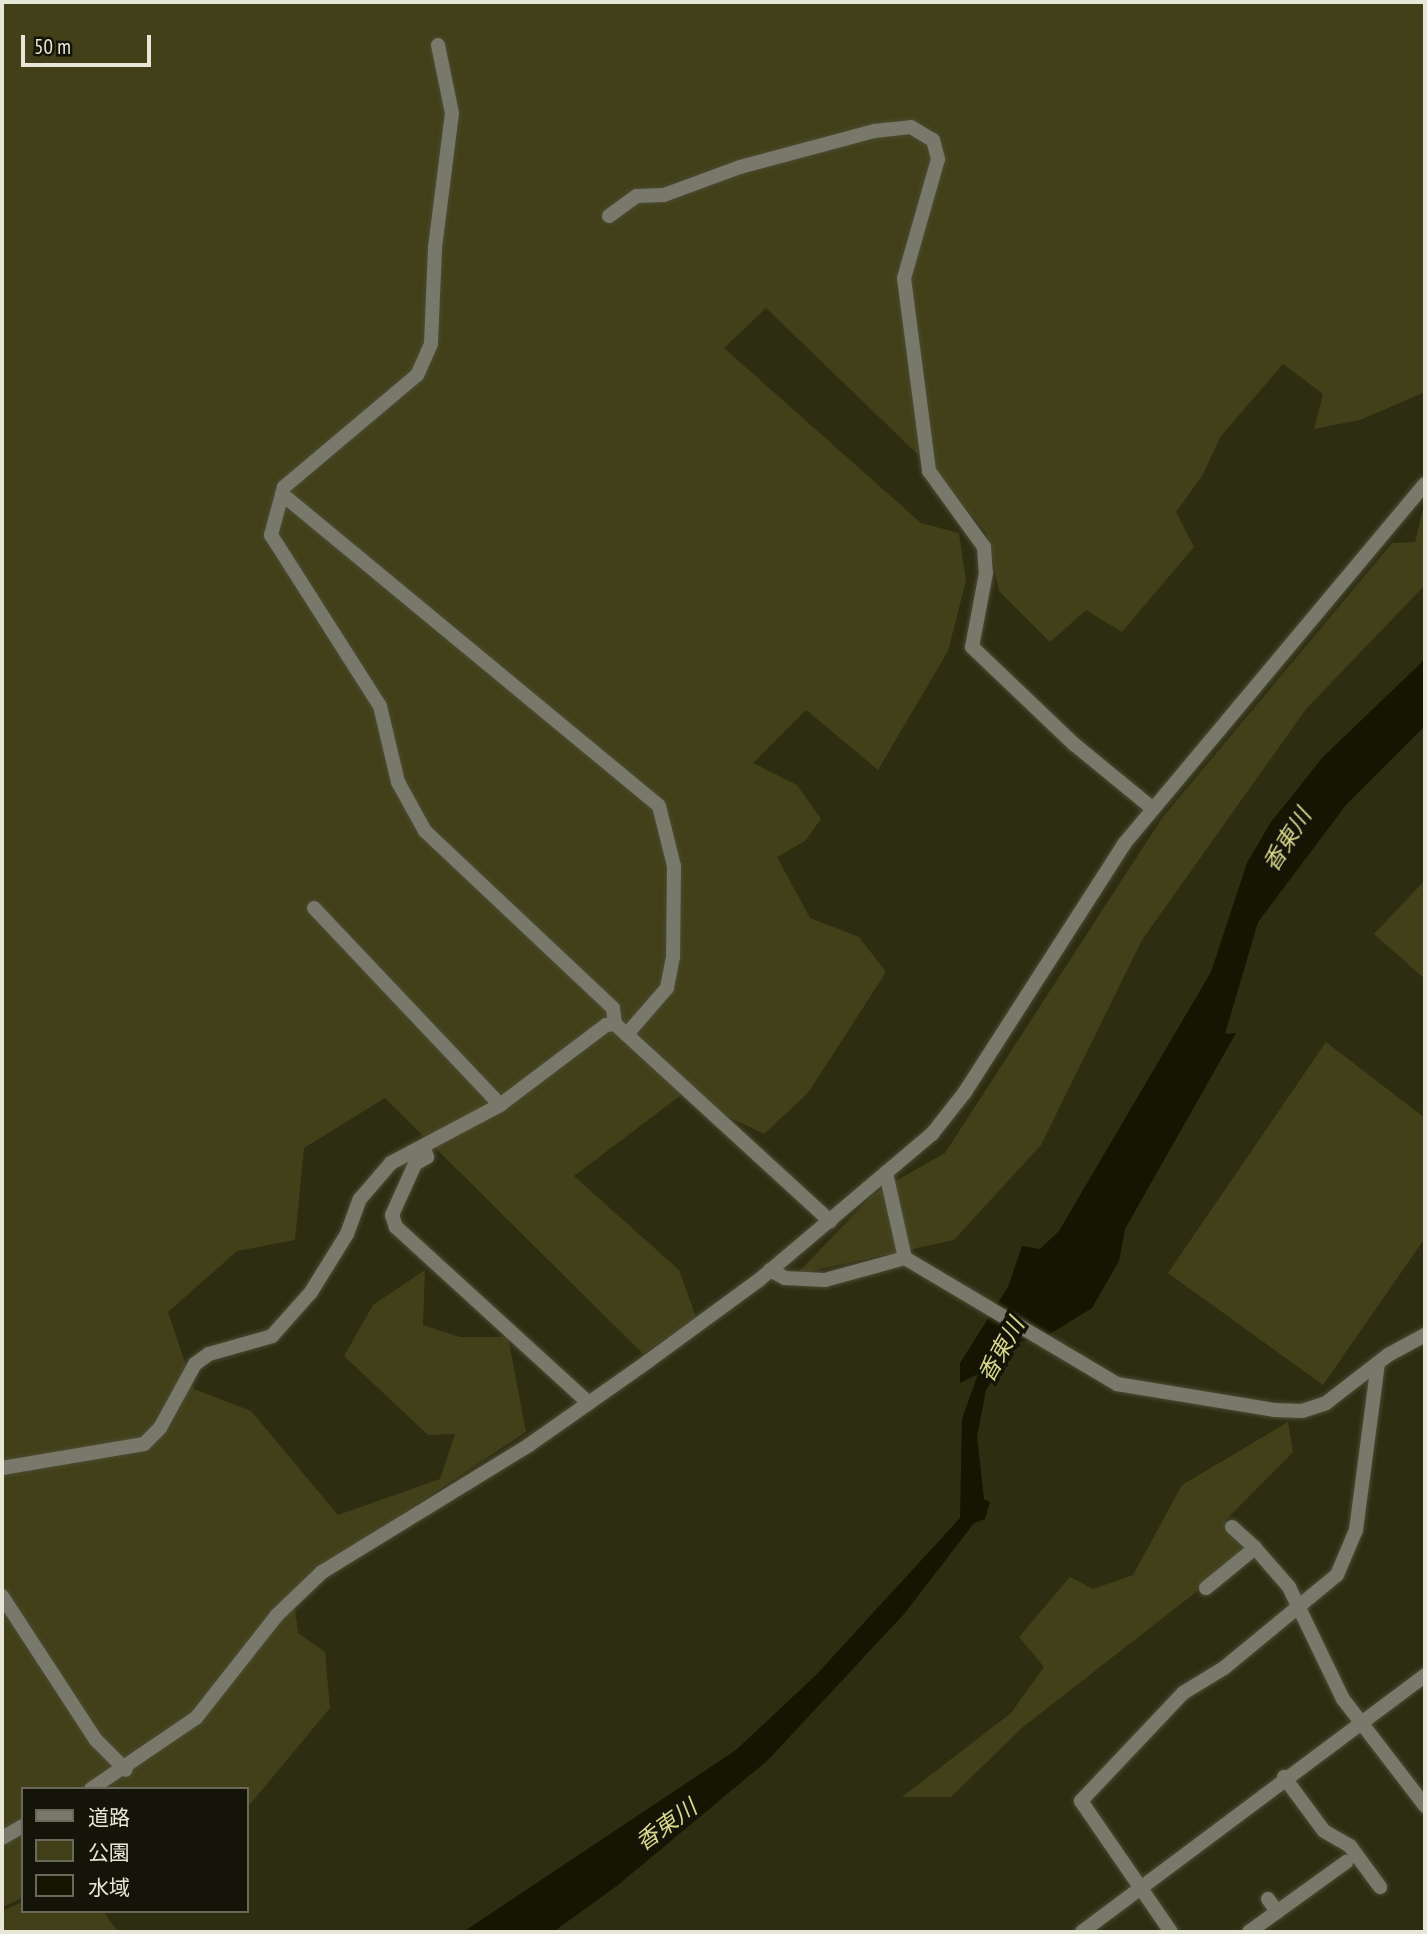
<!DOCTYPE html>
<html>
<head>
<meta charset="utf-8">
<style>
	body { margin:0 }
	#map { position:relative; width:1427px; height:1934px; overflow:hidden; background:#2d2d12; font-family:"PT Sans Narrow","Noto Sans JP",sans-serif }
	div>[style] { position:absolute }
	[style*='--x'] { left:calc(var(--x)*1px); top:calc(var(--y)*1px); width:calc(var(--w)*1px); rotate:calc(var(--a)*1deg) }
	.green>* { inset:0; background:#414019 }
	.water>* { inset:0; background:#161501 }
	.roads { filter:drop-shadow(0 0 2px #4b4b32) drop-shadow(0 0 2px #4b4b32) }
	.minor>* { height:14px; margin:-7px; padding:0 7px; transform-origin:7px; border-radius:7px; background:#78786b }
	.tertiary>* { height:14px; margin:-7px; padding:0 7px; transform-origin:7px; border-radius:7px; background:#78786b }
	span { translate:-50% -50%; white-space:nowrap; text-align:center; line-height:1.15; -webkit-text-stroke:7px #141409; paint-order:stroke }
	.water-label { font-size:23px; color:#d8d88e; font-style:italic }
	.frame { position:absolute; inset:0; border:4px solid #e7e7d7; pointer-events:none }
	.legend { position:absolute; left:21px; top:1787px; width:228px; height:126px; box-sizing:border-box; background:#141409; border:2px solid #68685b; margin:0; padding:9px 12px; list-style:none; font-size:21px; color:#e7e7d7 }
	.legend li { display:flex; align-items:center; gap:14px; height:35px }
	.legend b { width:35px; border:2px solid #68685b }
	.scale { position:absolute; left:21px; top:35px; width:130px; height:32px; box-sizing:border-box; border:4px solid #e7e7d7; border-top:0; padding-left:9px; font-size:21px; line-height:24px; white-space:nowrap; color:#e7e7d7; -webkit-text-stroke:5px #141409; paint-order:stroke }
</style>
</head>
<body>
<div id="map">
	<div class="green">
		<i style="clip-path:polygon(2px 2px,1425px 2px,1425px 392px,1360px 420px,1314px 429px,1323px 394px,1283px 364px,1221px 436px,1202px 476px,1176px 512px,1194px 547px,1122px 632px,1086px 610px,1050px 642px,999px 591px,987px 534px,937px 473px,766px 308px,724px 348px,921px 523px,959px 533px,966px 581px,948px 651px,878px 770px,806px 710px,753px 763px,797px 785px,821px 819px,805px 841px,777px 857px,810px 918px,859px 937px,886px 972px,808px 1093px,764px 1134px,716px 1111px,689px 1089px,574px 1176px,679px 1270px,696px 1317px,643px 1354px,385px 1098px,304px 1148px,295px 1240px,237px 1251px,168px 1312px,194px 1389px,251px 1411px,338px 1515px,440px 1479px,455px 1434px,428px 1435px,344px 1356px,373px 1305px,425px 1270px,423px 1325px,460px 1337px,508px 1337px,526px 1432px,321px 1567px,293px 1593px,298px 1633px,325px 1652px,330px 1708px,252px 1802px,247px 1806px,247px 1789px,23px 1789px,23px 1898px,2px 1907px)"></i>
		<i style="clip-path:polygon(1425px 501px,1425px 585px,1306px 709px,1142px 940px,1041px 1145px,954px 1240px,797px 1274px,873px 1194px,945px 1153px,1162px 818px,1392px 543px,1415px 542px)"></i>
		<i style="clip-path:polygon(1425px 880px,1425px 979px,1374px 934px)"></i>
		<i style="clip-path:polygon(1326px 1042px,1425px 1118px,1425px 1238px,1323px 1385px,1168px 1273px)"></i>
		<i style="clip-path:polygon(1288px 1422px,1293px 1452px,1226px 1520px,1250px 1550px,1023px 1727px,951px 1797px,902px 1797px,1011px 1713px,1044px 1667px,1019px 1637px,1070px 1577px,1093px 1589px,1133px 1575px,1182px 1485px)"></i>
		<i style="clip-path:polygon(23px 1902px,23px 1911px,103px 1911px,118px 1932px,2px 1932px,2px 1911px)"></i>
	</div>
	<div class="water">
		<i style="clip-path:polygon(1425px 659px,1425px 726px,1346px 805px,1258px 922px,1225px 1034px,1236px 1033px,1125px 1229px,1119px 1261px,1092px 1308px,1045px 1337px,1018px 1342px,986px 1390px,977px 1436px,984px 1499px,990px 1502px,985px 1519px,974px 1523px,905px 1613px,768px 1760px,618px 1885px,553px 1932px,463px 1932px,736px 1750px,816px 1675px,960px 1518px,962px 1419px,978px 1374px,960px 1383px,960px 1363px,1008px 1287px,1022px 1246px,1040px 1249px,1059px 1231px,1211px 972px,1247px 863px,1271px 822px,1323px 757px)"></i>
	</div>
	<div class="roads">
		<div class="minor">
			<i style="--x:438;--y:45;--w:69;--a:78.4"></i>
			<i style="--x:452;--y:113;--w:136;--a:97.2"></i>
			<i style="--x:435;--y:248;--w:96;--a:92.4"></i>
			<i style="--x:431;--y:344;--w:34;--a:114"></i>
			<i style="--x:417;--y:375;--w:174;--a:139.9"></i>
			<i style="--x:284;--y:487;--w:50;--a:105.2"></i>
			<i style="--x:271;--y:535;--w:203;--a:57.5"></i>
			<i style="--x:380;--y:706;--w:78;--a:76.7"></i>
			<i style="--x:398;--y:782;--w:56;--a:61.1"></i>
			<i style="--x:425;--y:831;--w:258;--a:43.3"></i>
			<i style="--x:613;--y:1008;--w:16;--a:83"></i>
			<i style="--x:609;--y:216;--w:34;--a:-36"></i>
			<i style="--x:637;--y:196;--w:27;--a:-2"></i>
			<i style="--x:664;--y:195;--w:81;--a:-20.2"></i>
			<i style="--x:740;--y:167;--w:139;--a:-15"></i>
			<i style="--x:874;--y:131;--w:37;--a:-6"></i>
			<i style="--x:911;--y:127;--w:26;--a:31"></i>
			<i style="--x:933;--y:140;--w:20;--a:75"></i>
			<i style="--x:938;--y:159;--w:124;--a:105.9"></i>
			<i style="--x:904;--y:278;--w:195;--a:82.6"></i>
			<i style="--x:929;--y:471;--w:94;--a:54.1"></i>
			<i style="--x:984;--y:547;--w:26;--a:86"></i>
			<i style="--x:986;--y:573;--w:75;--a:100.7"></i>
			<i style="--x:972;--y:647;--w:141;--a:43.6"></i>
			<i style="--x:1074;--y:744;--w:102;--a:39.4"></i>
			<i style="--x:282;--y:494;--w:489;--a:39.6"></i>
			<i style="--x:659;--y:806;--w:62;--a:76"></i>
			<i style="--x:674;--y:866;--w:91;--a:90.6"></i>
			<i style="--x:673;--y:957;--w:32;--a:101"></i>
			<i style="--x:667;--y:988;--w:61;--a:131"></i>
			<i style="--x:314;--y:908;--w:271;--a:46.6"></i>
			<i style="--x:423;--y:1146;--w:12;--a:70"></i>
			<i style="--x:427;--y:1157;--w:14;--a:150"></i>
			<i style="--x:415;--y:1164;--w:56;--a:114.3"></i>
			<i style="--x:392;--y:1215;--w:13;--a:72"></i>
			<i style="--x:396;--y:1227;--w:261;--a:42.4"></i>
			<i style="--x:886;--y:1173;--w:87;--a:77.4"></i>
			<i style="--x:770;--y:1270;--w:17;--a:28"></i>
			<i style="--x:785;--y:1278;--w:40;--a:2.9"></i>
			<i style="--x:825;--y:1280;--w:83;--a:-15.4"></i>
			<i style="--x:905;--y:1258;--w:247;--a:30.7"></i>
			<i style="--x:1117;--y:1384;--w:159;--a:9.4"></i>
			<i style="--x:1274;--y:1410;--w:28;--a:2"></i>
			<i style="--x:1302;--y:1411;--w:25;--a:-18"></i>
			<i style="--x:1326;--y:1403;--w:78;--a:-37.7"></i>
			<i style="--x:1388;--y:1355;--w:42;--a:-28.4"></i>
			<i style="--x:2;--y:1468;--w:144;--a:-9.6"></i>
			<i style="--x:144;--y:1444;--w:23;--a:-45"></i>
			<i style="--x:160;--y:1428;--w:73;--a:-61.3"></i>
			<i style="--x:195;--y:1364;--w:17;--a:-36"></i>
			<i style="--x:209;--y:1354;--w:66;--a:-15.9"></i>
			<i style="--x:272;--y:1336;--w:59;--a:-48.4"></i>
			<i style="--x:311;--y:1292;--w:68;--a:-58.2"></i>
			<i style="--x:347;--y:1234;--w:37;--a:-70"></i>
			<i style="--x:360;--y:1199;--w:48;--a:-49.3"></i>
			<i style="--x:391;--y:1163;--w:123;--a:-28"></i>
			<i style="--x:500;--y:1105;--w:133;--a:-37"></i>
			<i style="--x:606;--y:1025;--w:9;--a:-6"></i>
			<i style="--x:615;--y:1024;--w:292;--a:42.5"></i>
			<i style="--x:1232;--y:1527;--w:31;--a:42"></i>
			<i style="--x:1206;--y:1588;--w:63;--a:-39.2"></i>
			<i style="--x:1255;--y:1548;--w:52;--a:48.9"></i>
			<i style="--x:1289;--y:1587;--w:124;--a:64.3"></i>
			<i style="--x:1343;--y:1699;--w:135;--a:52.5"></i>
			<i style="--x:2;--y:1596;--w:172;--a:56.9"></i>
			<i style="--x:96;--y:1740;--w:42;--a:45"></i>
			<i style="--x:1284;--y:1777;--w:67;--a:53.5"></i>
			<i style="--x:1324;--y:1831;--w:30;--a:30"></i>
			<i style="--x:1350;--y:1846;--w:51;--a:53.8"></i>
			<i style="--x:91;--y:1789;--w:127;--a:-34.1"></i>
			<i style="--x:196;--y:1718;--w:131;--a:-51.8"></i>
			<i style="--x:277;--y:1615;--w:62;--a:-43.7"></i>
			<i style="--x:322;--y:1572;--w:243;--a:-31.5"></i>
			<i style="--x:529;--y:1445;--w:144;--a:-35.1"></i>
			<i style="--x:647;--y:1362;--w:139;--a:-36.2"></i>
			<i style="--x:759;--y:1280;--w:226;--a:-40.2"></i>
			<i style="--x:932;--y:1134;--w:53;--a:-51.8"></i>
			<i style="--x:965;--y:1092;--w:295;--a:-57.3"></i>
			<i style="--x:1124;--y:844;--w:469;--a:-50.1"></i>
			<i style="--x:2;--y:1838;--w:24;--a:-30"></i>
			<i style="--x:1268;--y:1899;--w:16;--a:55"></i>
			<i style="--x:1171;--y:1932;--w:159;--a:-124.5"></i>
			<i style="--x:1081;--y:1801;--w:149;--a:-46.6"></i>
			<i style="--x:1183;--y:1693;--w:48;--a:-31.4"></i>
			<i style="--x:1224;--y:1668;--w:146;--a:-39.5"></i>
			<i style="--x:1337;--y:1575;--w:49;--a:-67.1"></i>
			<i style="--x:1356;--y:1530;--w:168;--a:-82.5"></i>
			<i style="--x:1249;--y:1932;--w:120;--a:-35.8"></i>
		</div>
		<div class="tertiary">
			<i style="--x:1082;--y:1932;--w:429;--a:-36.8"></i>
		</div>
	</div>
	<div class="water-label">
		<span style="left:1287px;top:840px;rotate:-58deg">香東川</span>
		<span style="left:1001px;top:1350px;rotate:-61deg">香東川</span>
		<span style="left:666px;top:1825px;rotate:-36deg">香東川</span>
	</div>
	<div class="frame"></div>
	<ul class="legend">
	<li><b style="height:9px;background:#78786b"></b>道路</li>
	<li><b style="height:19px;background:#414019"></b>公園</li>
	<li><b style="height:19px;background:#161501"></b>水域</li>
	</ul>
	<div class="scale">50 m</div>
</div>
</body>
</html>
